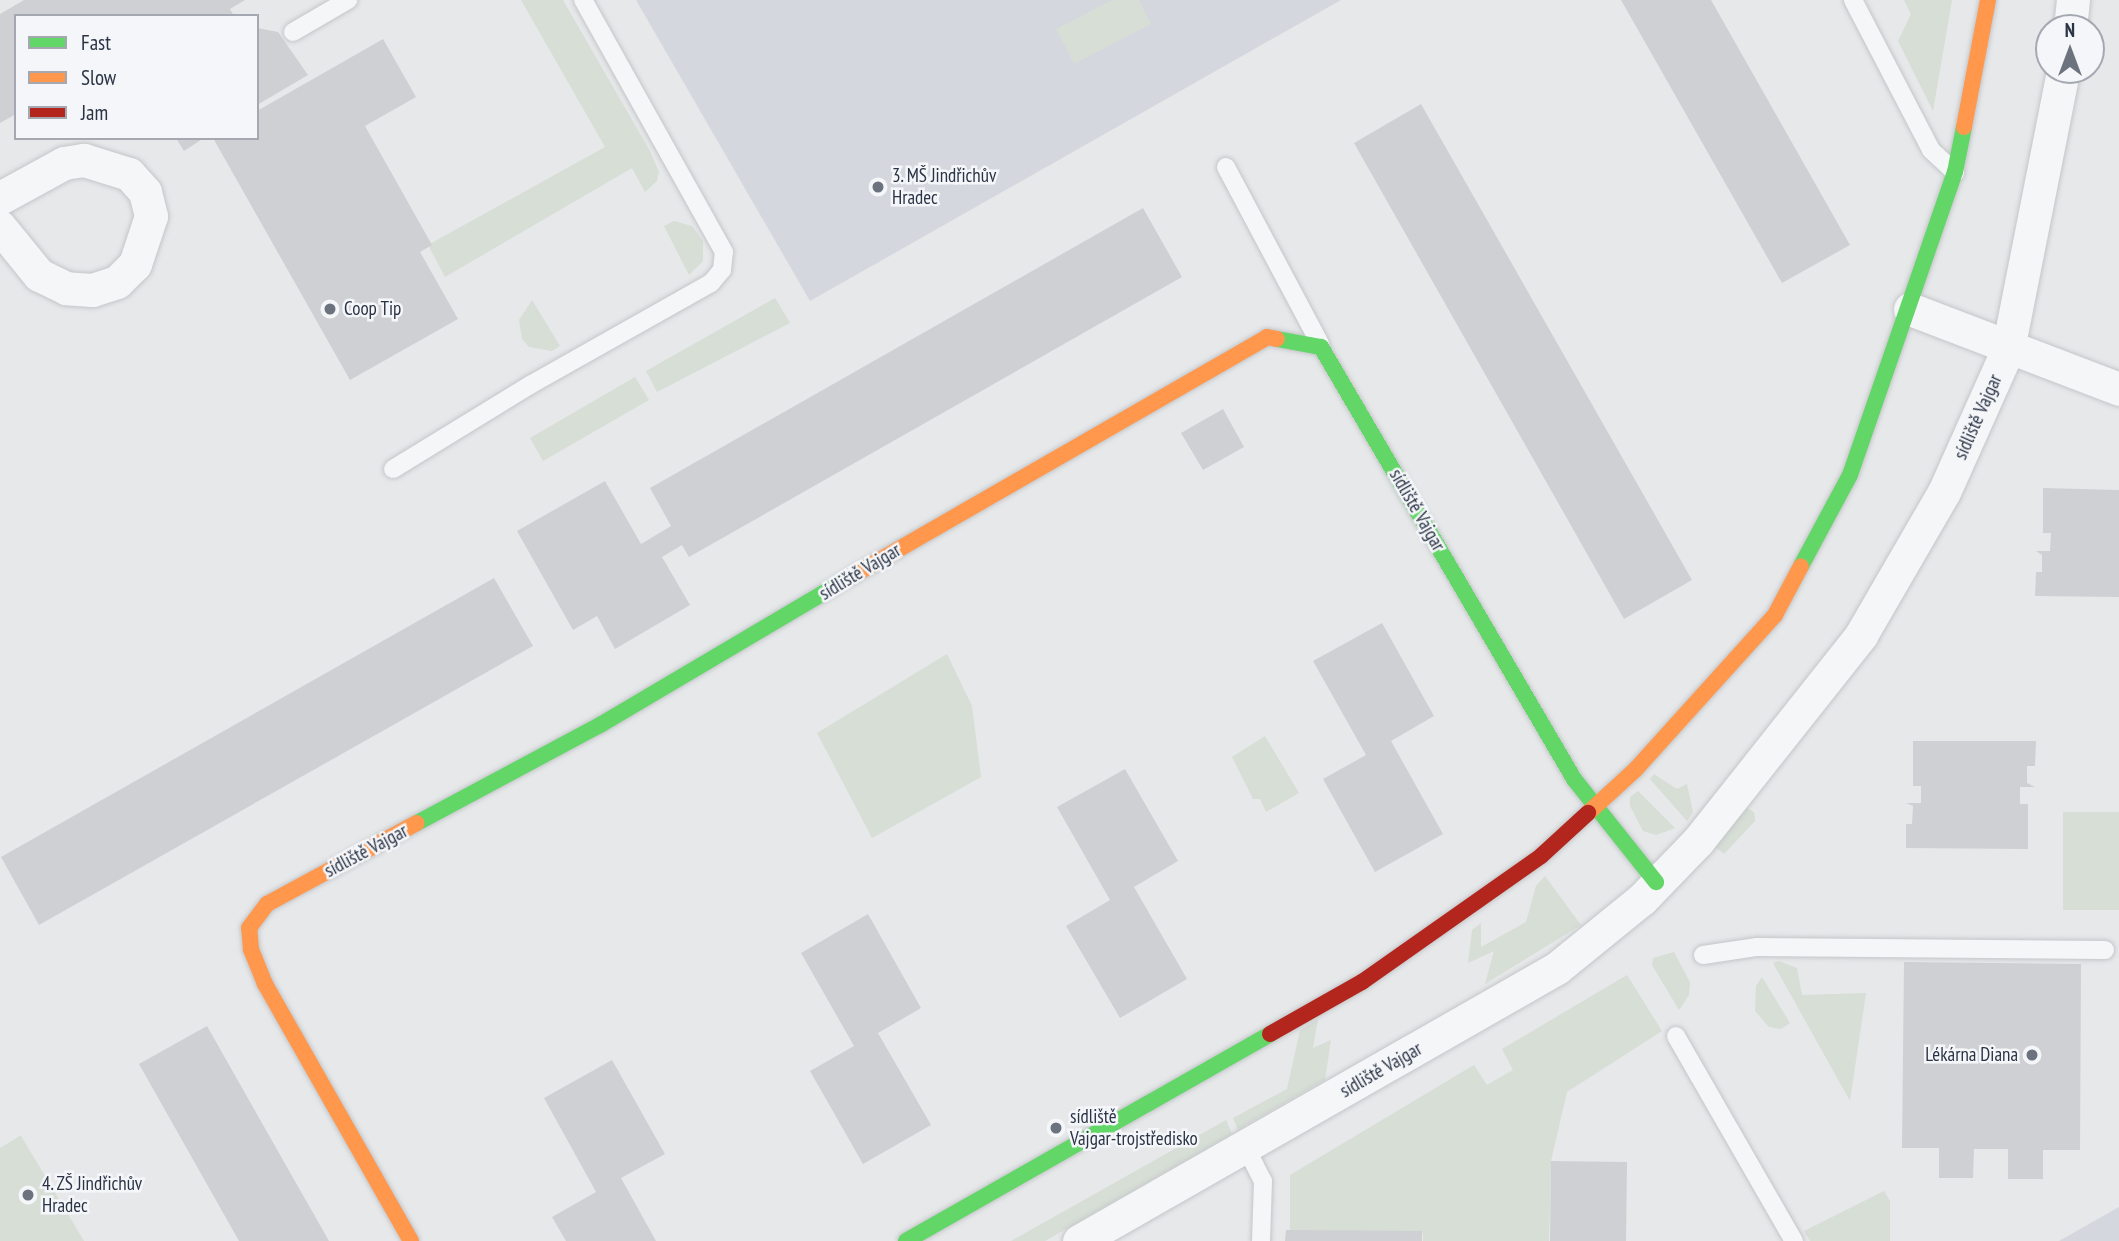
<!DOCTYPE html>
<html>
<head>
<meta charset="utf-8">
<style>
	body { margin:0 }
	#map { position:relative; width:2119px; height:1241px; overflow:hidden; background:#e6e8ea; font-family:"PT Sans Narrow",sans-serif }
	div>[style] { position:absolute }
	[style*='--x'] { left:calc(var(--x)*1px); top:calc(var(--y)*1px); width:calc(var(--w)*1px); rotate:calc(var(--a)*1deg) }
	.built>* { inset:0; background:#d4d7dd }
	.green>* { inset:0; background:#d6ded6 }
	.building>* { inset:0; background:#ced0d3 }
	.roads { filter:drop-shadow(0 0 2px #c4c6c8) drop-shadow(0 0 2px #c4c6c8) }
	.lane>* { height:18px; margin:-9px; padding:0 9px; transform-origin:9px; border-radius:9px; background:#f5f6f7 }
	.street>* { height:33px; margin:-16.5px; padding:0 16.5px; transform-origin:16.5px; border-radius:16.5px; background:#f5f6f7 }
	.fast>* { height:16px; margin:-8px; padding:0 8px; transform-origin:8px; border-radius:8px; background:#63d668 }
	.slow>* { height:16px; margin:-8px; padding:0 8px; transform-origin:8px; border-radius:8px; background:#ff974d }
	.jam>* { height:16px; margin:-8px; padding:0 8px; transform-origin:8px; border-radius:8px; background:#b3261e }
	.dots>* { width:19px; height:19px; translate:-50% -50%; box-sizing:border-box; border:4px solid #f4f6f9; border-radius:50% }
	span { translate:-50% -50%; white-space:nowrap; text-align:center; line-height:1.15; -webkit-text-stroke:5px #f4f6f9; paint-order:stroke }
	.poi-label { font-size:19px; color:#2b3445 }
	.left { translate:0 -50%; text-align:left }
	.right { translate:-100% -50%; text-align:right }
	.street-label { font-size:19px; color:#2b3445 }
	.legend { position:absolute; left:14px; top:14px; width:245px; height:126px; box-sizing:border-box; background:#f4f6f9; border:2px solid #a4a8b1; margin:0; padding:9px 12px; list-style:none; font-size:21px; color:#2b3445 }
	.legend li { display:flex; align-items:center; gap:14px; height:35px }
	.legend b { width:35px; border:2px solid #a4a8b1 }
	.north { position:absolute; left:2035px; top:14px; width:70px; height:70px; box-sizing:border-box; background:#f4f6f9; border:2px solid #a4a8b1; border-radius:50%; rotate:0deg; font-size:19px; font-weight:700; line-height:28px; text-align:center; color:#2b3445 }
	.north::after { content:''; display:block; margin:auto; width:24px; height:32px; background:#6c737f; clip-path:polygon(50% 0,100% 100%,50% 72%,0 100%) }
</style>
</head>
<body>
<div id="map">
	<div class="built">
		<i style="clip-path:polygon(636px 0,1341px 0,810px 301px)"></i>
		<i style="clip-path:polygon(2119px 1207px,2119px 1241px,2059px 1241px)"></i>
	</div>
	<div class="green">
		<i style="clip-path:polygon(521px 0,563px 0,650px 151px,659px 172px,657px 181px,645px 192px,632px 168px,445px 277px,428px 245px,605px 147px)"></i>
		<i style="clip-path:polygon(1112px 0,1139px 0,1151px 24px,1074px 64px,1056px 29px)"></i>
		<i style="clip-path:polygon(1904px 0,1952px 0,1933px 111px,1898px 41px,1911px 14px)"></i>
		<i style="clip-path:polygon(674px 221px,692px 226px,703px 241px,703px 261px,689px 275px,664px 226px)"></i>
		<i style="clip-path:polygon(775px 298px,790px 323px,657px 392px,646px 371px)"></i>
		<i style="clip-path:polygon(532px 300px,560px 346px,552px 351px,529px 347px,522px 339px,519px 320px)"></i>
		<i style="clip-path:polygon(635px 377px,649px 400px,543px 461px,530px 438px)"></i>
		<i style="clip-path:polygon(947px 654px,972px 706px,981px 777px,872px 838px,817px 733px)"></i>
		<i style="clip-path:polygon(1265px 736px,1299px 793px,1266px 812px,1260px 799px,1253px 799px,1232px 757px)"></i>
		<i style="clip-path:polygon(1654px 774px,1677px 789px,1687px 784px,1693px 812px,1687px 821px,1650px 779px)"></i>
		<i style="clip-path:polygon(1638px 791px,1675px 828px,1656px 835px,1643px 831px,1630px 806px,1630px 797px)"></i>
		<i style="clip-path:polygon(1747px 808px,1754px 812px,1755px 821px,1724px 854px,1713px 845px)"></i>
		<i style="clip-path:polygon(2063px 812px,2119px 812px,2119px 910px,2063px 910px)"></i>
		<i style="clip-path:polygon(1545px 876px,1581px 925px,1485px 984px,1494px 951px,1468px 963px,1472px 930px,1481px 923px,1481px 947px,1526px 922px,1536px 886px)"></i>
		<i style="clip-path:polygon(1674px 952px,1690px 982px,1689px 995px,1679px 1010px,1652px 965px,1653px 958px)"></i>
		<i style="clip-path:polygon(1779px 961px,1797px 968px,1802px 995px,1866px 993px,1850px 1101px,1773px 963px)"></i>
		<i style="clip-path:polygon(1627px 975px,1662px 1031px,1567px 1092px,1551px 1161px,1549px 1241px,1423px 1241px,1423px 1233px,1290px 1231px,1290px 1175px,1474px 1065px,1487px 1085px,1513px 1070px,1502px 1049px)"></i>
		<i style="clip-path:polygon(1762px 977px,1790px 1023px,1781px 1029px,1769px 1027px,1755px 1011px,1756px 986px)"></i>
		<i style="clip-path:polygon(1318px 1019px,1313px 1048px,1331px 1040px,1325px 1080px,1238px 1130px,1233px 1118px,1287px 1089px,1300px 1030px)"></i>
		<i style="clip-path:polygon(1226px 1120px,1232px 1134px,1045px 1241px,1011px 1241px)"></i>
		<i style="clip-path:polygon(20px 1136px,21px 1136px,84px 1241px,0 1241px,0 1148px)"></i>
		<i style="clip-path:polygon(1884px 1191px,1890px 1201px,1890px 1241px,1810px 1241px,1804px 1231px)"></i>
	</div>
	<div class="building">
		<i style="clip-path:polygon(24px 0,245px 0,230px 9px,234px 16px,16px 16px,16px 114px,0 123px,0 14px)"></i>
		<i style="clip-path:polygon(1621px 0,1711px 0,1850px 245px,1782px 283px)"></i>
		<i style="clip-path:polygon(257px 28px,278px 32px,308px 75px,257px 105px)"></i>
		<i style="clip-path:polygon(383px 39px,416px 97px,365px 126px,432px 245px,420px 252px,458px 319px,350px 380px,213px 138px,257px 138px,257px 111px)"></i>
		<i style="clip-path:polygon(1421px 104px,1692px 580px,1624px 619px,1354px 143px)"></i>
		<i style="clip-path:polygon(176px 138px,204px 138px,184px 151px)"></i>
		<i style="clip-path:polygon(1143px 208px,1182px 277px,689px 557px,682px 545px,662px 557px,690px 605px,615px 649px,597px 616px,573px 630px,517px 531px,605px 481px,641px 544px,671px 526px,650px 488px)"></i>
		<i style="clip-path:polygon(1223px 409px,1244px 447px,1203px 470px,1181px 433px)"></i>
		<i style="clip-path:polygon(2043px 488px,2119px 490px,2119px 597px,2035px 596px,2036px 572px,2042px 572px,2042px 555px,2036px 551px,2050px 551px,2051px 533px,2043px 533px)"></i>
		<i style="clip-path:polygon(494px 578px,533px 646px,39px 925px,1px 857px)"></i>
		<i style="clip-path:polygon(1382px 623px,1434px 716px,1391px 741px,1443px 834px,1375px 872px,1323px 779px,1366px 755px,1313px 661px)"></i>
		<i style="clip-path:polygon(1913px 741px,2036px 741px,2035px 766px,2027px 766px,2027px 783px,2035px 787px,2020px 787px,2020px 804px,2028px 804px,2028px 849px,1906px 848px,1906px 824px,1912px 824px,1913px 806px,1906px 803px,1921px 803px,1921px 786px,1913px 786px)"></i>
		<i style="clip-path:polygon(1125px 769px,1178px 861px,1134px 887px,1187px 979px,1120px 1018px,1066px 926px,1110px 900px,1057px 807px)"></i>
		<i style="clip-path:polygon(868px 914px,921px 1008px,878px 1033px,931px 1125px,863px 1164px,810px 1071px,854px 1046px,801px 953px)"></i>
		<i style="clip-path:polygon(1904px 962px,2081px 964px,2080px 1150px,2043px 1150px,2043px 1179px,2008px 1179px,2008px 1149px,1974px 1149px,1973px 1178px,1939px 1178px,1939px 1148px,1902px 1148px)"></i>
		<i style="clip-path:polygon(207px 1026px,300px 1190px,329px 1241px,239px 1241px,139px 1064px)"></i>
		<i style="clip-path:polygon(612px 1060px,665px 1154px,621px 1178px,656px 1241px,566px 1241px,552px 1217px,596px 1192px,544px 1098px)"></i>
		<i style="clip-path:polygon(1551px 1161px,1627px 1162px,1626px 1241px,1550px 1241px)"></i>
		<i style="clip-path:polygon(1286px 1230px,1422px 1231px,1422px 1241px,1285px 1241px)"></i>
	</div>
	<div class="roads">
		<div class="lane">
			<i style="--x:1853;--y:0;--w:169;--a:62.5"></i>
			<i style="--x:1931;--y:150;--w:33;--a:43"></i>
			<i style="--x:293;--y:32;--w:64;--a:-30.2"></i>
			<i style="--x:1226;--y:167;--w:200;--a:62"></i>
			<i style="--x:393;--y:469;--w:161;--a:-31.5"></i>
			<i style="--x:530;--y:385;--w:208;--a:-29.4"></i>
			<i style="--x:711;--y:283;--w:17;--a:-50"></i>
			<i style="--x:722;--y:270;--w:18;--a:-84"></i>
			<i style="--x:724;--y:252;--w:289;--a:-119.2"></i>
			<i style="--x:1703;--y:955;--w:55;--a:-8.4"></i>
			<i style="--x:1757;--y:947;--w:348;--a:0.5"></i>
			<i style="--x:1676;--y:1036;--w:237;--a:60.1"></i>
			<i style="--x:1246;--y:1148;--w:37;--a:63"></i>
			<i style="--x:1263;--y:1181;--w:60;--a:91.9"></i>
		</div>
		<div class="street">
			<i style="--x:2070;--y:28;--w:28;--a:-84"></i>
			<i style="--x:0;--y:198;--w:73;--a:-28.7"></i>
			<i style="--x:64;--y:163;--w:20;--a:-9"></i>
			<i style="--x:84;--y:160;--w:47;--a:17.3"></i>
			<i style="--x:129;--y:174;--w:24;--a:48"></i>
			<i style="--x:145;--y:192;--w:25;--a:76"></i>
			<i style="--x:151;--y:216;--w:51;--a:108.4"></i>
			<i style="--x:135;--y:264;--w:25;--a:135"></i>
			<i style="--x:117;--y:282;--w:26;--a:162"></i>
			<i style="--x:92;--y:290;--w:26;--a:-176"></i>
			<i style="--x:66;--y:288;--w:30;--a:-154"></i>
			<i style="--x:39;--y:275;--w:62;--a:-129.1"></i>
			<i style="--x:1910;--y:309;--w:224;--a:20.9"></i>
			<i style="--x:1079;--y:1241;--w:550;--a:-29.73"></i>
			<i style="--x:1557;--y:968;--w:109;--a:-39.1"></i>
			<i style="--x:1642;--y:899;--w:81;--a:-46"></i>
			<i style="--x:1698;--y:841;--w:263;--a:-51.6"></i>
			<i style="--x:1861;--y:635;--w:165;--a:-59.9"></i>
			<i style="--x:1944;--y:492;--w:157;--a:-65.9"></i>
			<i style="--x:2008;--y:349;--w:284;--a:-78.8"></i>
		</div>
		<div class="fast">
			<i style="--x:1277;--y:339;--w:45;--a:10.3"></i>
			<i style="--x:1321;--y:347;--w:501;--a:59.64"></i>
			<i style="--x:1574;--y:779;--w:132;--a:51.5"></i>
			<i style="--x:1801;--y:566;--w:103;--a:-61.7"></i>
			<i style="--x:1850;--y:475;--w:321;--a:-70.9"></i>
			<i style="--x:1955;--y:172;--w:46;--a:-78.7"></i>
			<i style="--x:417;--y:823;--w:208;--a:-28.2"></i>
			<i style="--x:600;--y:725;--w:293;--a:-30.6"></i>
			<i style="--x:906;--y:1241;--w:419;--a:-29.6"></i>
		</div>
		<div class="slow">
			<i style="--x:1964;--y:127;--w:129;--a:-79.3"></i>
			<i style="--x:852;--y:576;--w:479;--a:-29.9"></i>
			<i style="--x:1267;--y:337;--w:10;--a:11"></i>
			<i style="--x:1588;--y:813;--w:65;--a:-42.5"></i>
			<i style="--x:1636;--y:769;--w:207;--a:-47.9"></i>
			<i style="--x:1775;--y:615;--w:55;--a:-62"></i>
			<i style="--x:411;--y:1241;--w:296;--a:-119.6"></i>
			<i style="--x:265;--y:984;--w:38;--a:-112"></i>
			<i style="--x:251;--y:949;--w:21;--a:-95"></i>
			<i style="--x:249;--y:928;--w:30;--a:-53"></i>
			<i style="--x:267;--y:904;--w:170;--a:-28.4"></i>
		</div>
		<div class="jam">
			<i style="--x:1270;--y:1034;--w:106;--a:-29.5"></i>
			<i style="--x:1362;--y:982;--w:219;--a:-35.1"></i>
			<i style="--x:1541;--y:856;--w:64;--a:-42.5"></i>
		</div>
	</div>
	<div class="dots">
		<i style="left:878px;top:187px;background:#6c737f"></i>
		<i style="left:330px;top:309px;background:#6c737f"></i>
		<i style="left:2032px;top:1055px;background:#6c737f"></i>
		<i style="left:1056px;top:1128px;background:#6c737f"></i>
		<i style="left:28px;top:1195px;background:#6c737f"></i>
	</div>
	<div class="poi-label">
		<span class="left" style="left:892px;top:187px">3. MŠ Jindřichův<br>Hradec</span>
		<span class="left" style="left:344px;top:309px">Coop Tip</span>
		<span class="right" style="left:2018px;top:1055px">Lékárna Diana</span>
		<span class="left" style="left:1070px;top:1128px">sídliště<br>Vajgar-trojstředisko</span>
		<span class="left" style="left:42px;top:1195px">4. ZŠ Jindřichův<br>Hradec</span>
	</div>
	<div class="street-label">
		<span style="left:1978px;top:417px;rotate:-66deg">sídliště Vajgar</span>
		<span style="left:1417px;top:510px;rotate:60deg">sídliště Vajgar</span>
		<span style="left:860px;top:572px;rotate:-31deg">sídliště Vajgar</span>
		<span style="left:366px;top:851px;rotate:-28deg">sídliště Vajgar</span>
		<span style="left:1381px;top:1070px;rotate:-30deg">sídliště Vajgar</span>
	</div>
	<ul class="legend">
	<li><b style="height:9px;background:#63d668"></b>Fast</li>
	<li><b style="height:9px;background:#ff974d"></b>Slow</li>
	<li><b style="height:9px;background:#b3261e"></b>Jam</li>
	</ul>
	<div class="north">N</div>
</div>
</body>
</html>
